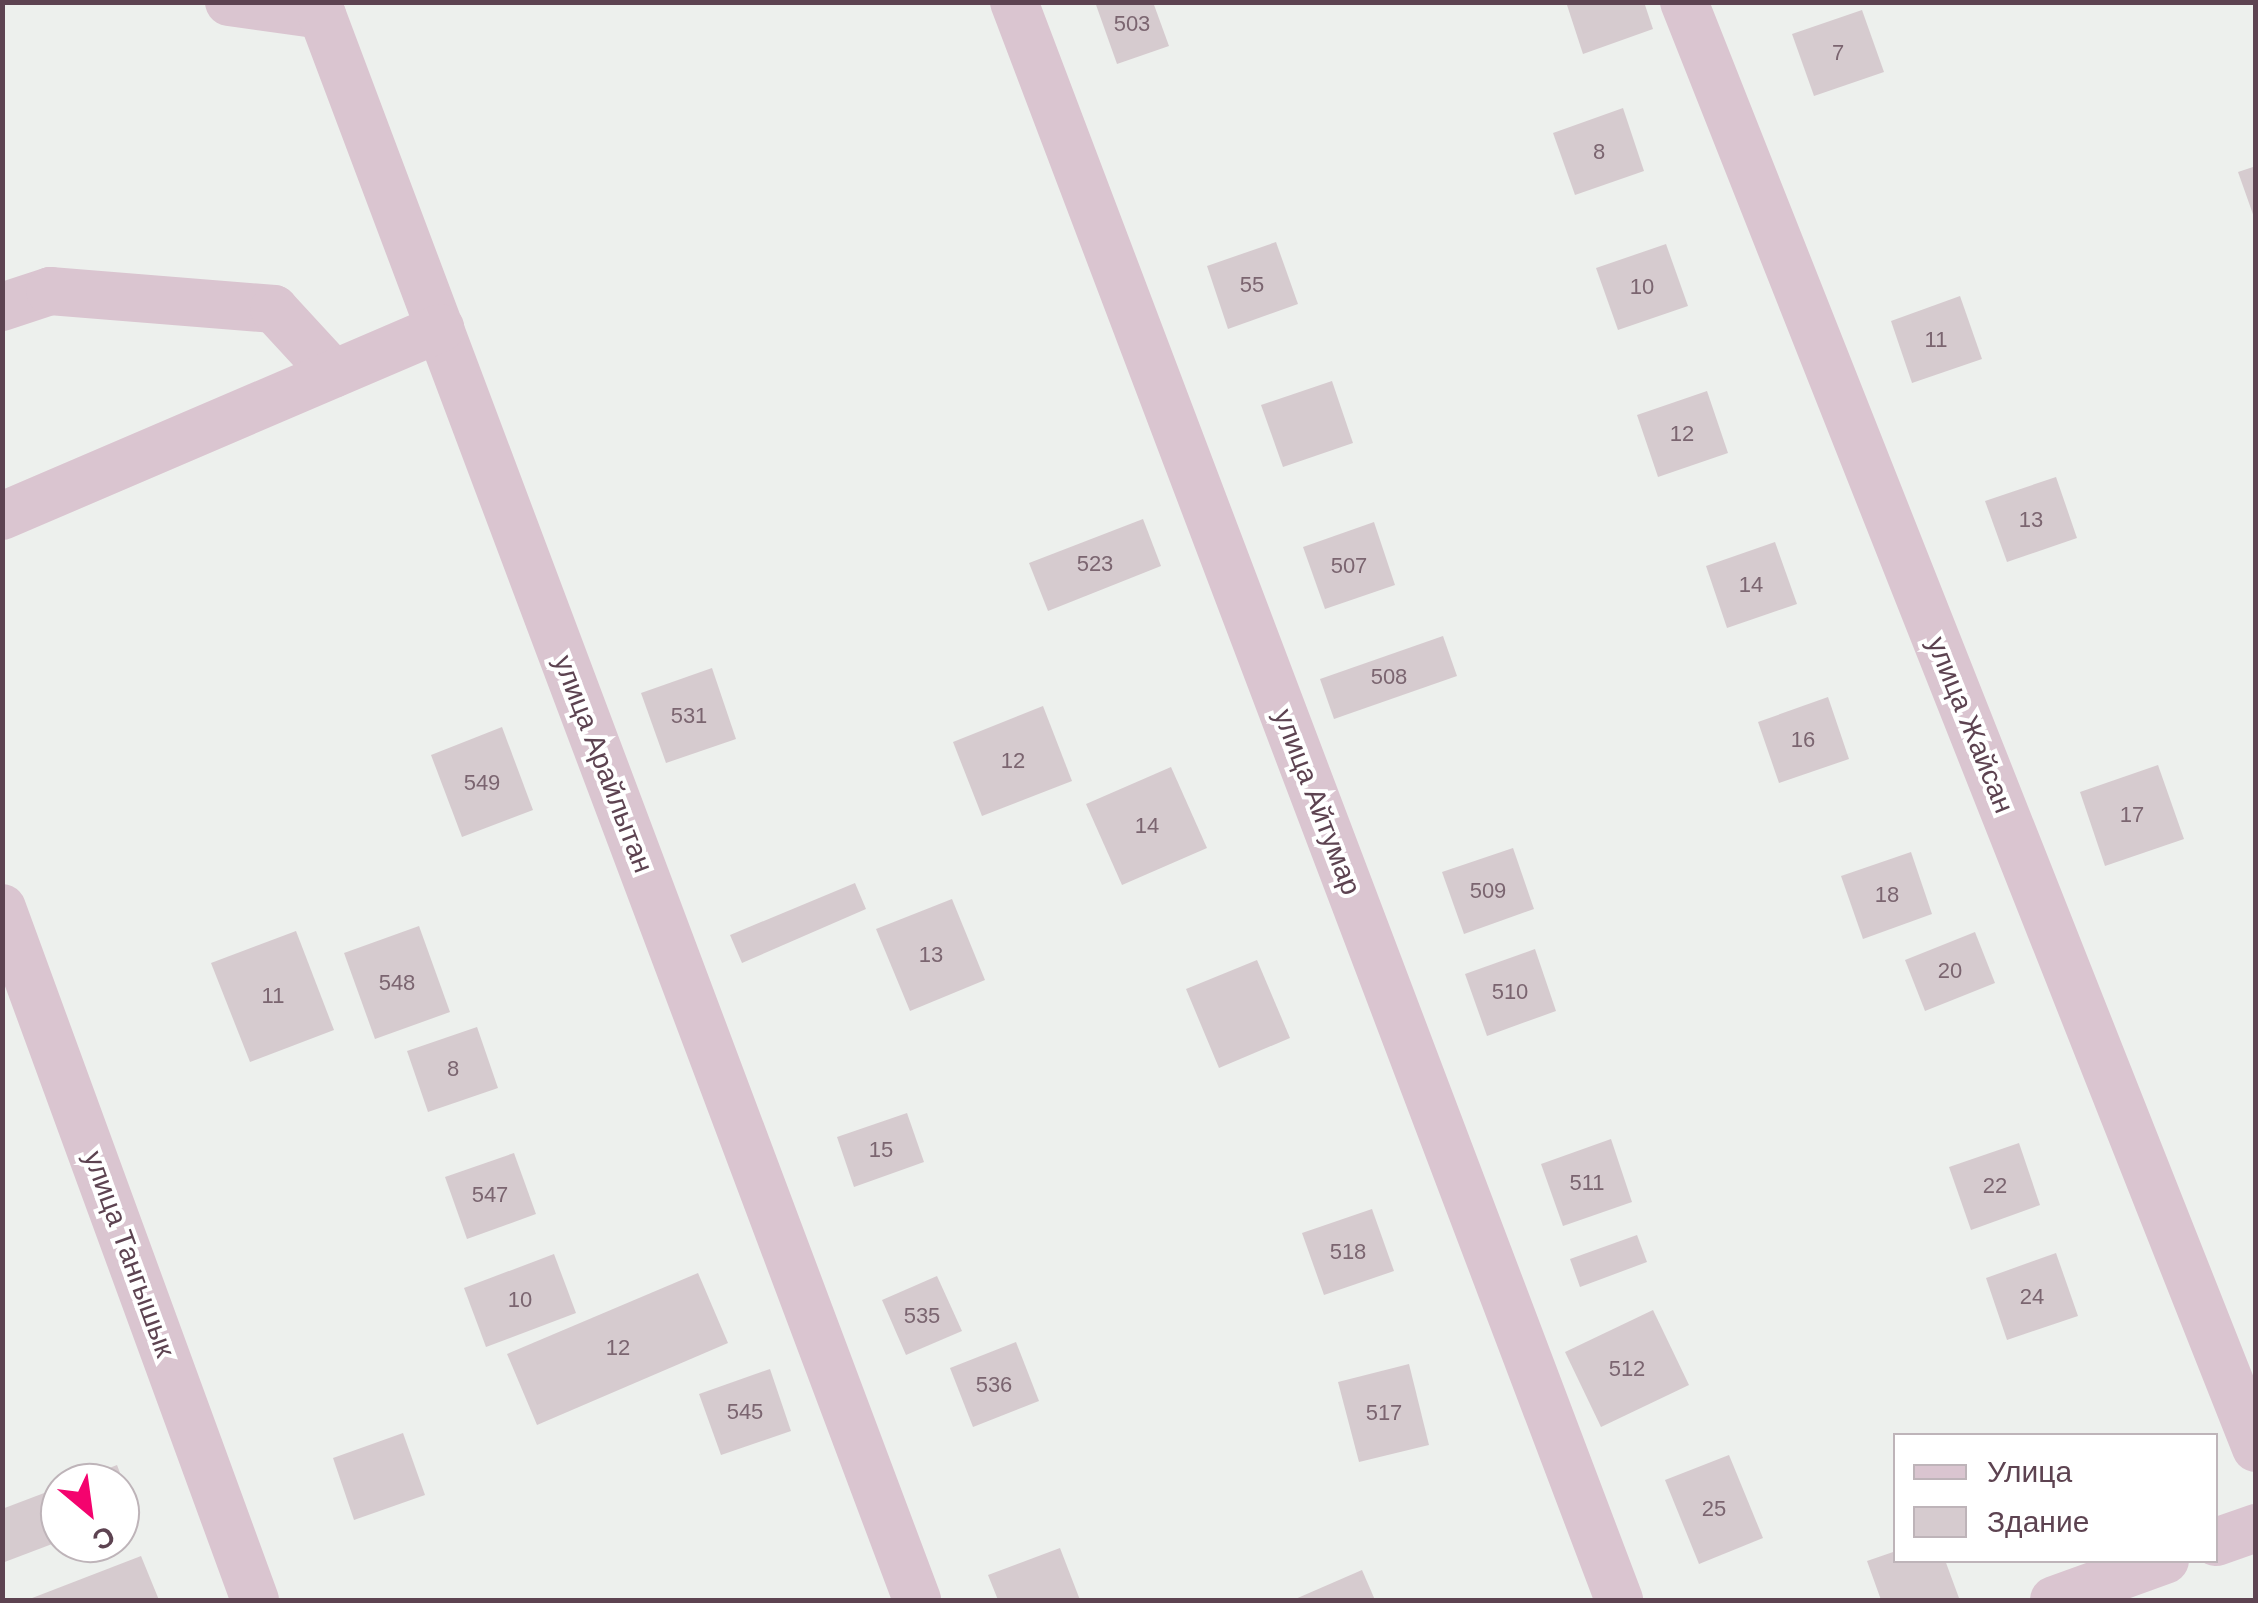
<!DOCTYPE html>
<html>
<head>
<meta charset="utf-8">
<style>
	body { margin:0 }
	#map { position:relative; width:2258px; height:1603px; overflow:hidden; background:#edf0ed; font-family:Helvetica,sans-serif }
	div>[style] { position:absolute }
	[style*='--x'] { left:calc(var(--x)*1px); top:calc(var(--y)*1px); width:calc(var(--w)*1px); rotate:calc(var(--a)*1deg) }
	.building>* { inset:0; background:#d6cbcf }
	.minor>* { height:48px; margin:-24px; padding:0 24px; transform-origin:24px; border-radius:24px; background:#dac5d0 }
	span { translate:-50% -50%; white-space:nowrap; text-align:center; line-height:1.15; -webkit-text-stroke:8px #fff; paint-order:stroke }
	.number-label { font-size:22px; color:#7b6570 }
	.number-label span { -webkit-text-stroke-width:0 }
	.street-label { font-size:28px; color:#5d4351 }
	.frame { position:absolute; inset:0; border:5px solid #5d4351; pointer-events:none }
	.legend { position:absolute; left:1893px; top:1433px; width:325px; height:130px; box-sizing:border-box; background:#fff; border:2px solid #beb4b9; margin:0; padding:12px 18px; list-style:none; font-size:30px; color:#5d4351 }
	.legend li { display:flex; align-items:center; gap:20px; height:50px }
	.legend b { width:50px; border:2px solid #beb4b9 }
	.north { position:absolute; left:40px; top:1463px; width:100px; height:100px; box-sizing:border-box; background:#fff; border:2px solid #beb4b9; border-radius:50%; rotate:151deg; font-size:28px; font-weight:700; line-height:40px; text-align:center; color:#5d4351 }
	.north::after { content:''; display:block; margin:auto; width:35px; height:45px; background:#f4036e; clip-path:polygon(50% 0,100% 100%,50% 72%,0 100%) }
</style>
</head>
<body>
<div id="map">
	<div class="building">
		<i style="clip-path:polygon(1095px 2px,1153px 2px,1169px 46px,1117px 64px)"></i>
		<i style="clip-path:polygon(1566px 2px,1644px 2px,1653px 29px,1583px 54px)"></i>
		<i style="clip-path:polygon(1862px 10px,1884px 72px,1814px 96px,1792px 34px)"></i>
		<i style="clip-path:polygon(1623px 108px,1644px 171px,1575px 195px,1553px 133px)"></i>
		<i style="clip-path:polygon(2256px 166px,2256px 220px,2255px 220px,2238px 172px)"></i>
		<i style="clip-path:polygon(1276px 242px,1298px 304px,1228px 329px,1207px 266px)"></i>
		<i style="clip-path:polygon(1666px 244px,1688px 306px,1618px 330px,1596px 268px)"></i>
		<i style="clip-path:polygon(1960px 296px,1982px 359px,1912px 383px,1891px 321px)"></i>
		<i style="clip-path:polygon(1332px 381px,1353px 443px,1283px 467px,1261px 405px)"></i>
		<i style="clip-path:polygon(1707px 391px,1728px 453px,1658px 477px,1637px 415px)"></i>
		<i style="clip-path:polygon(2056px 477px,2077px 538px,2007px 562px,1985px 501px)"></i>
		<i style="clip-path:polygon(1143px 519px,1161px 566px,1048px 611px,1029px 563px)"></i>
		<i style="clip-path:polygon(1374px 522px,1395px 585px,1325px 609px,1303px 547px)"></i>
		<i style="clip-path:polygon(1775px 542px,1797px 604px,1727px 628px,1706px 566px)"></i>
		<i style="clip-path:polygon(1443px 636px,1457px 676px,1334px 719px,1320px 679px)"></i>
		<i style="clip-path:polygon(712px 668px,736px 739px,666px 763px,641px 693px)"></i>
		<i style="clip-path:polygon(1828px 697px,1849px 759px,1779px 783px,1758px 722px)"></i>
		<i style="clip-path:polygon(1043px 706px,1072px 781px,982px 816px,953px 742px)"></i>
		<i style="clip-path:polygon(502px 727px,533px 810px,462px 837px,431px 755px)"></i>
		<i style="clip-path:polygon(2158px 765px,2184px 839px,2105px 866px,2080px 792px)"></i>
		<i style="clip-path:polygon(1171px 767px,1207px 848px,1122px 885px,1086px 804px)"></i>
		<i style="clip-path:polygon(1513px 848px,1534px 909px,1464px 934px,1442px 872px)"></i>
		<i style="clip-path:polygon(1911px 852px,1932px 914px,1863px 939px,1841px 876px)"></i>
		<i style="clip-path:polygon(855px 883px,866px 909px,742px 963px,730px 935px)"></i>
		<i style="clip-path:polygon(952px 899px,985px 980px,910px 1011px,876px 929px)"></i>
		<i style="clip-path:polygon(419px 926px,450px 1012px,375px 1039px,344px 953px)"></i>
		<i style="clip-path:polygon(296px 931px,334px 1030px,250px 1062px,211px 963px)"></i>
		<i style="clip-path:polygon(1975px 932px,1995px 983px,1925px 1011px,1905px 960px)"></i>
		<i style="clip-path:polygon(1535px 949px,1556px 1011px,1487px 1036px,1465px 974px)"></i>
		<i style="clip-path:polygon(1257px 960px,1290px 1038px,1219px 1068px,1186px 989px)"></i>
		<i style="clip-path:polygon(477px 1027px,498px 1088px,428px 1112px,407px 1051px)"></i>
		<i style="clip-path:polygon(907px 1113px,924px 1162px,854px 1187px,837px 1137px)"></i>
		<i style="clip-path:polygon(1611px 1139px,1632px 1202px,1563px 1226px,1541px 1164px)"></i>
		<i style="clip-path:polygon(2019px 1143px,2040px 1205px,1971px 1230px,1949px 1167px)"></i>
		<i style="clip-path:polygon(514px 1153px,536px 1214px,467px 1239px,445px 1177px)"></i>
		<i style="clip-path:polygon(1372px 1209px,1394px 1271px,1324px 1295px,1302px 1233px)"></i>
		<i style="clip-path:polygon(1637px 1235px,1647px 1262px,1580px 1287px,1570px 1259px)"></i>
		<i style="clip-path:polygon(2056px 1253px,2078px 1316px,2007px 1340px,1986px 1278px)"></i>
		<i style="clip-path:polygon(554px 1254px,576px 1313px,486px 1347px,464px 1288px)"></i>
		<i style="clip-path:polygon(698px 1273px,728px 1343px,537px 1425px,507px 1354px)"></i>
		<i style="clip-path:polygon(937px 1276px,962px 1331px,906px 1355px,882px 1300px)"></i>
		<i style="clip-path:polygon(1653px 1310px,1689px 1385px,1601px 1427px,1565px 1352px)"></i>
		<i style="clip-path:polygon(1016px 1342px,1039px 1401px,973px 1427px,950px 1368px)"></i>
		<i style="clip-path:polygon(1409px 1364px,1429px 1445px,1359px 1462px,1338px 1382px)"></i>
		<i style="clip-path:polygon(770px 1369px,791px 1431px,721px 1455px,699px 1394px)"></i>
		<i style="clip-path:polygon(403px 1433px,425px 1495px,354px 1520px,333px 1458px)"></i>
		<i style="clip-path:polygon(1729px 1455px,1763px 1538px,1699px 1564px,1665px 1480px)"></i>
		<i style="clip-path:polygon(117px 1465px,135px 1512px,120px 1518px,120px 1483px,71px 1483px)"></i>
		<i style="clip-path:polygon(60px 1487px,60px 1541px,2px 1563px,2px 1509px)"></i>
		<i style="clip-path:polygon(1060px 1548px,1080px 1600px,998px 1600px,988px 1575px)"></i>
		<i style="clip-path:polygon(1896px 1551px,1896px 1560px,1945px 1560px,1959px 1598px,1881px 1600px,1867px 1561px)"></i>
		<i style="clip-path:polygon(141px 1556px,159px 1600px,27px 1600px)"></i>
		<i style="clip-path:polygon(1362px 1570px,1375px 1600px,1293px 1600px)"></i>
	</div>
	<div class="minor">
		<i style="--x:229;--y:2;--w:94;--a:8"></i>
		<i style="--x:322;--y:15;--w:1693;--a:69.42"></i>
		<i style="--x:1014;--y:2;--w:1709;--a:69.26"></i>
		<i style="--x:1684;--y:2;--w:1555;--a:68.42"></i>
		<i style="--x:2;--y:307;--w:51;--a:-18.4"></i>
		<i style="--x:50;--y:291;--w:225;--a:4.6"></i>
		<i style="--x:274;--y:309;--w:88;--a:47.3"></i>
		<i style="--x:2;--y:516;--w:477;--a:-23.2"></i>
		<i style="--x:2;--y:908;--w:737;--a:69.92"></i>
		<i style="--x:2216;--y:1542;--w:42;--a:-19.3"></i>
		<i style="--x:2054;--y:1600;--w:118;--a:-19.8"></i>
	</div>
	<div class="number-label">
		<span style="left:1132px;top:24px">503</span>
		<span style="left:1838px;top:53px">7</span>
		<span style="left:1599px;top:152px">8</span>
		<span style="left:1252px;top:285px">55</span>
		<span style="left:1642px;top:287px">10</span>
		<span style="left:1936px;top:340px">11</span>
		<span style="left:1682px;top:434px">12</span>
		<span style="left:2031px;top:520px">13</span>
		<span style="left:1095px;top:564px">523</span>
		<span style="left:1349px;top:566px">507</span>
		<span style="left:1751px;top:585px">14</span>
		<span style="left:1389px;top:677px">508</span>
		<span style="left:689px;top:716px">531</span>
		<span style="left:1803px;top:740px">16</span>
		<span style="left:1013px;top:761px">12</span>
		<span style="left:482px;top:783px">549</span>
		<span style="left:2132px;top:815px">17</span>
		<span style="left:1147px;top:826px">14</span>
		<span style="left:1488px;top:891px">509</span>
		<span style="left:1887px;top:895px">18</span>
		<span style="left:931px;top:955px">13</span>
		<span style="left:1950px;top:971px">20</span>
		<span style="left:397px;top:983px">548</span>
		<span style="left:1510px;top:992px">510</span>
		<span style="left:273px;top:996px">11</span>
		<span style="left:453px;top:1069px">8</span>
		<span style="left:881px;top:1150px">15</span>
		<span style="left:1587px;top:1183px">511</span>
		<span style="left:1995px;top:1186px">22</span>
		<span style="left:490px;top:1195px">547</span>
		<span style="left:1348px;top:1252px">518</span>
		<span style="left:2032px;top:1297px">24</span>
		<span style="left:520px;top:1300px">10</span>
		<span style="left:922px;top:1316px">535</span>
		<span style="left:618px;top:1348px">12</span>
		<span style="left:1627px;top:1369px">512</span>
		<span style="left:994px;top:1385px">536</span>
		<span style="left:745px;top:1412px">545</span>
		<span style="left:1384px;top:1413px">517</span>
		<span style="left:1714px;top:1509px">25</span>
	</div>
	<div class="street-label">
		<span style="left:1970px;top:725px;rotate:68deg">улица Жайсан</span>
		<span style="left:603px;top:764px;rotate:69deg">улица Арайлытан</span>
		<span style="left:1317px;top:802px;rotate:69deg">улица Айтумар</span>
		<span style="left:129px;top:1254px;rotate:70deg">улица Тангышык</span>
	</div>
	<div class="frame"></div>
	<ul class="legend">
	<li><b style="height:12px;background:#dac5d0"></b>Улица</li>
	<li><b style="height:28px;background:#d6cbcf"></b>Здание</li>
	</ul>
	<div class="north">С</div>
</div>
</body>
</html>
